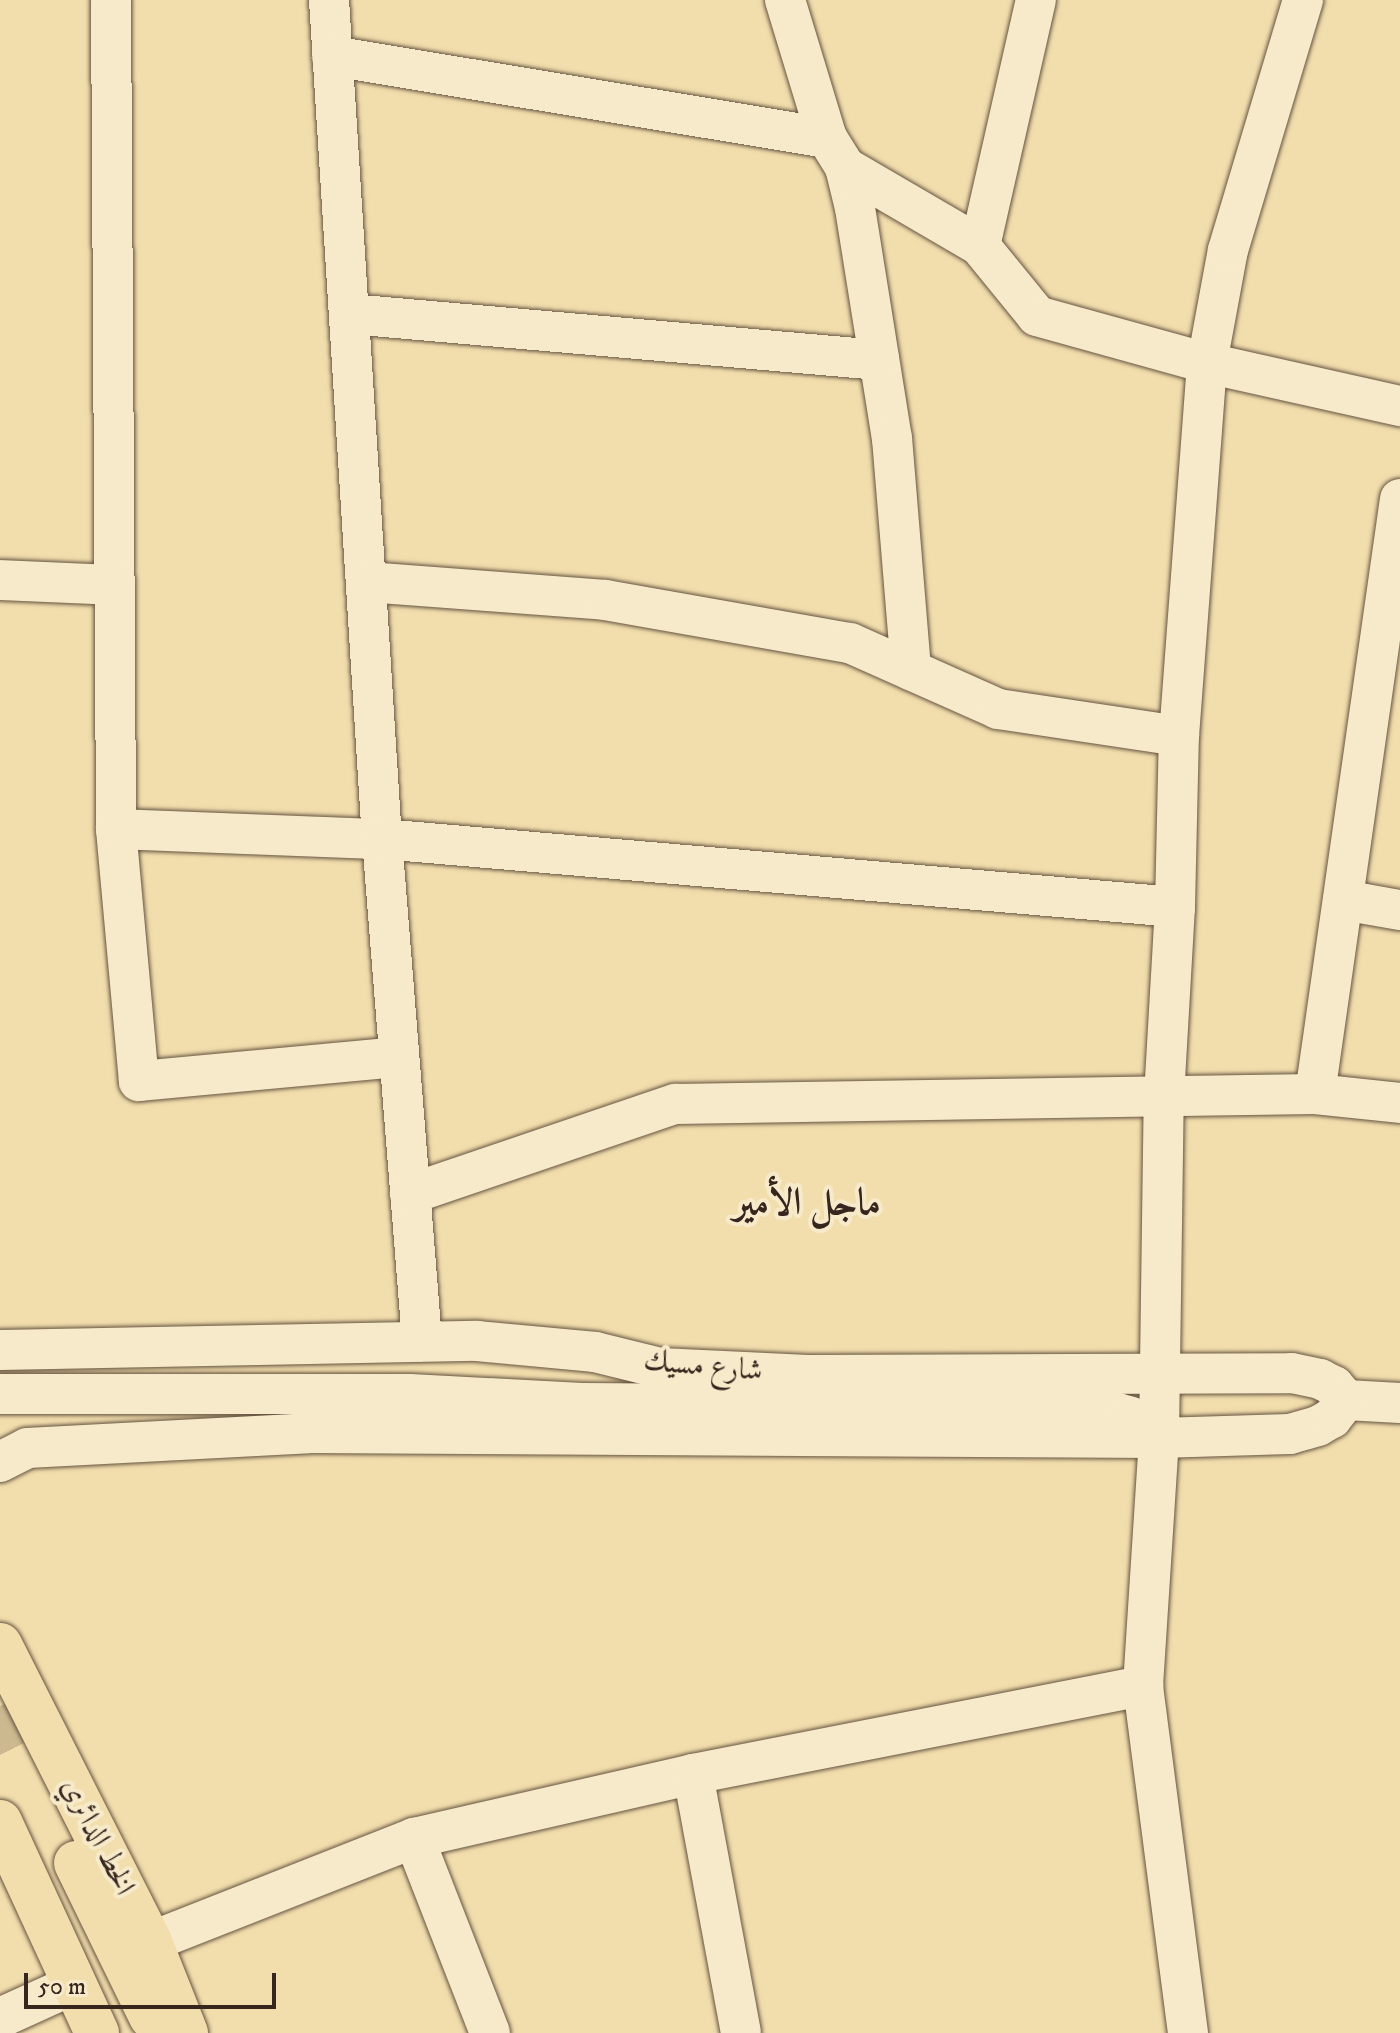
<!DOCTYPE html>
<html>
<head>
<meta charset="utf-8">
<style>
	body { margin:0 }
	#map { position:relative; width:1400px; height:2033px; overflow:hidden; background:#f2dead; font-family:"IM FELL DW Pica",Amiri,serif }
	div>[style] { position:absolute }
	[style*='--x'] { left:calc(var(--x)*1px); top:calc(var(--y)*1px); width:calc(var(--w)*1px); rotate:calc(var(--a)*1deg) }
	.major-tunnel>* { height:44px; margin-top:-22px; transform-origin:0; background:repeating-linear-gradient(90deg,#cdb990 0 44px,transparent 0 66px) }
	.roads { filter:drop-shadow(0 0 2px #665441) drop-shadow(0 0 2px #665441) }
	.minor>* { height:40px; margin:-20px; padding:0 20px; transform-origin:20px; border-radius:20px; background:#f7eaca }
	.major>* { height:44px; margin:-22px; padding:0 22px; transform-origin:22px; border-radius:22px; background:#f2dead }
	span { translate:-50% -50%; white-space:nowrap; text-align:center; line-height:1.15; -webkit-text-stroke:8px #f7eaca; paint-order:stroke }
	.street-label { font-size:30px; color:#37261d }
	.district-label { font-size:38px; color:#37261d; font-weight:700 }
	.scale { position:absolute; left:24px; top:1973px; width:252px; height:36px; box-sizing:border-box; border:4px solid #37261d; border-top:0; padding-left:10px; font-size:24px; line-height:28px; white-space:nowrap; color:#37261d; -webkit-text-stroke:6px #f7eaca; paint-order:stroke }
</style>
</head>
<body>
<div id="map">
	<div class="major-tunnel">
		<i style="--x:0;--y:1706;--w:49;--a:63.4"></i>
	</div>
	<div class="roads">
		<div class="minor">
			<i style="--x:111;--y:0;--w:829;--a:89.65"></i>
			<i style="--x:116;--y:829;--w:253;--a:84.8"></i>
			<i style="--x:139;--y:1081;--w:261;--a:-5.3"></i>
			<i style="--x:329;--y:0;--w:841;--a:86.39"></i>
			<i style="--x:382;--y:839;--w:504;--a:85.44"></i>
			<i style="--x:785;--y:0;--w:144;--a:73.1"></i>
			<i style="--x:827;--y:138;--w:34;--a:58"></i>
			<i style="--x:845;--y:167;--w:42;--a:76.3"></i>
			<i style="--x:855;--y:208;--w:233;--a:80.9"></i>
			<i style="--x:892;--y:438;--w:233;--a:85.3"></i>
			<i style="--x:332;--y:56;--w:502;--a:9.41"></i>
			<i style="--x:845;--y:167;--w:156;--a:30.3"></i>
			<i style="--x:980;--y:246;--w:90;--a:50.8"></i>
			<i style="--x:1037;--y:316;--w:176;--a:15.5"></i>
			<i style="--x:1207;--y:363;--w:198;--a:12.6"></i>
			<i style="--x:980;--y:246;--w:252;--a:-77.2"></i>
			<i style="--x:350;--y:314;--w:531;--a:4.97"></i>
			<i style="--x:0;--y:580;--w:115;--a:2.5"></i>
			<i style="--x:367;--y:582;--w:239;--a:4.3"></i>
			<i style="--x:605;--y:600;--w:249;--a:10"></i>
			<i style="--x:850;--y:643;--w:162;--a:24"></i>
			<i style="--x:998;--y:709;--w:183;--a:8.5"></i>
			<i style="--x:116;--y:829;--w:266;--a:2.2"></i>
			<i style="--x:382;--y:839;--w:796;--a:4.9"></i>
			<i style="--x:1343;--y:900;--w:58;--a:10"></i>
			<i style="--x:1315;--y:1094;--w:601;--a:-81.87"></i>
			<i style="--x:410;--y:1194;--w:280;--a:-18.8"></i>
			<i style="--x:675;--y:1104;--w:640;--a:-0.9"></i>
			<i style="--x:1315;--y:1094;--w:85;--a:6"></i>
			<i style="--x:0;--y:1350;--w:477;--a:-1.1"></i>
			<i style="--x:477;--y:1341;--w:119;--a:5.3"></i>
			<i style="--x:595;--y:1352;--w:67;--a:13.8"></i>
			<i style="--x:660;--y:1368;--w:148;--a:2.7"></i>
			<i style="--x:808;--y:1375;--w:484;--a:-0.2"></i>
			<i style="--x:1292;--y:1373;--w:29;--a:12"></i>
			<i style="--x:1320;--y:1379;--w:16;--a:27"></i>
			<i style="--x:1334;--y:1386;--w:18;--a:49"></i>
			<i style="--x:1346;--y:1400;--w:54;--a:3.2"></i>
			<i style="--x:0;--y:1394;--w:410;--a:0"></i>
			<i style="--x:410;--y:1394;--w:172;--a:3"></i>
			<i style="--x:582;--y:1403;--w:515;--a:0.45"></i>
			<i style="--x:1097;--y:1407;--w:35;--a:16"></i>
			<i style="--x:1131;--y:1417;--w:31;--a:36"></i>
			<i style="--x:0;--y:1462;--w:30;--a:-27"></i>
			<i style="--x:27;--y:1448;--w:282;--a:-3"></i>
			<i style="--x:309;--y:1433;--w:850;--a:0.34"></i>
			<i style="--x:1159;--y:1438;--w:131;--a:-1.7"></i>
			<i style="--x:1290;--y:1434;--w:29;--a:-16"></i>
			<i style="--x:1318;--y:1426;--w:16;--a:-30"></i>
			<i style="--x:1332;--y:1418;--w:23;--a:-52"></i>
			<i style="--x:693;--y:1774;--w:263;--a:79.5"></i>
			<i style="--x:414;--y:1838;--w:209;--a:68.7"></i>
			<i style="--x:150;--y:1942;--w:284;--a:-21.5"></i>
			<i style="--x:414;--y:1838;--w:286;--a:-12.9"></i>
			<i style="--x:693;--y:1774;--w:459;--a:-11.1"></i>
			<i style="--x:0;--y:2018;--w:82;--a:-24.4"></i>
			<i style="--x:1188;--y:2033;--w:350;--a:-97.4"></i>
			<i style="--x:1143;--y:1686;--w:249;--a:-86.3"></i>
			<i style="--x:1159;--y:1438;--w:341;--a:-89.2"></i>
			<i style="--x:1164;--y:1097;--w:190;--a:-86.7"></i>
			<i style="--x:1175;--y:907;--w:171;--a:-88.7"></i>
			<i style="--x:1179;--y:736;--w:374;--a:-85.7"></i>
			<i style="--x:1207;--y:363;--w:115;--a:-79.5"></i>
			<i style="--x:1228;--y:250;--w:261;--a:-73.3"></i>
		</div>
		<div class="major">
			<i style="--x:0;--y:1645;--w:333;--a:63.2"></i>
			<i style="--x:150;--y:1942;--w:98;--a:68.4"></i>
			<i style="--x:0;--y:1822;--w:232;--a:65.3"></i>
			<i style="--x:76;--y:1863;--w:171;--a:64"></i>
		</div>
	</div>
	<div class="street-label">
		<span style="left:703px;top:1367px;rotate:5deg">شارع مسيك</span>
		<span style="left:97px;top:1837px;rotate:63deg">الخط الدائري</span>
	</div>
	<div class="district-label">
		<span style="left:807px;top:1204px">ماجل الأمير</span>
	</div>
	<div class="scale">50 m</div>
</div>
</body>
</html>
